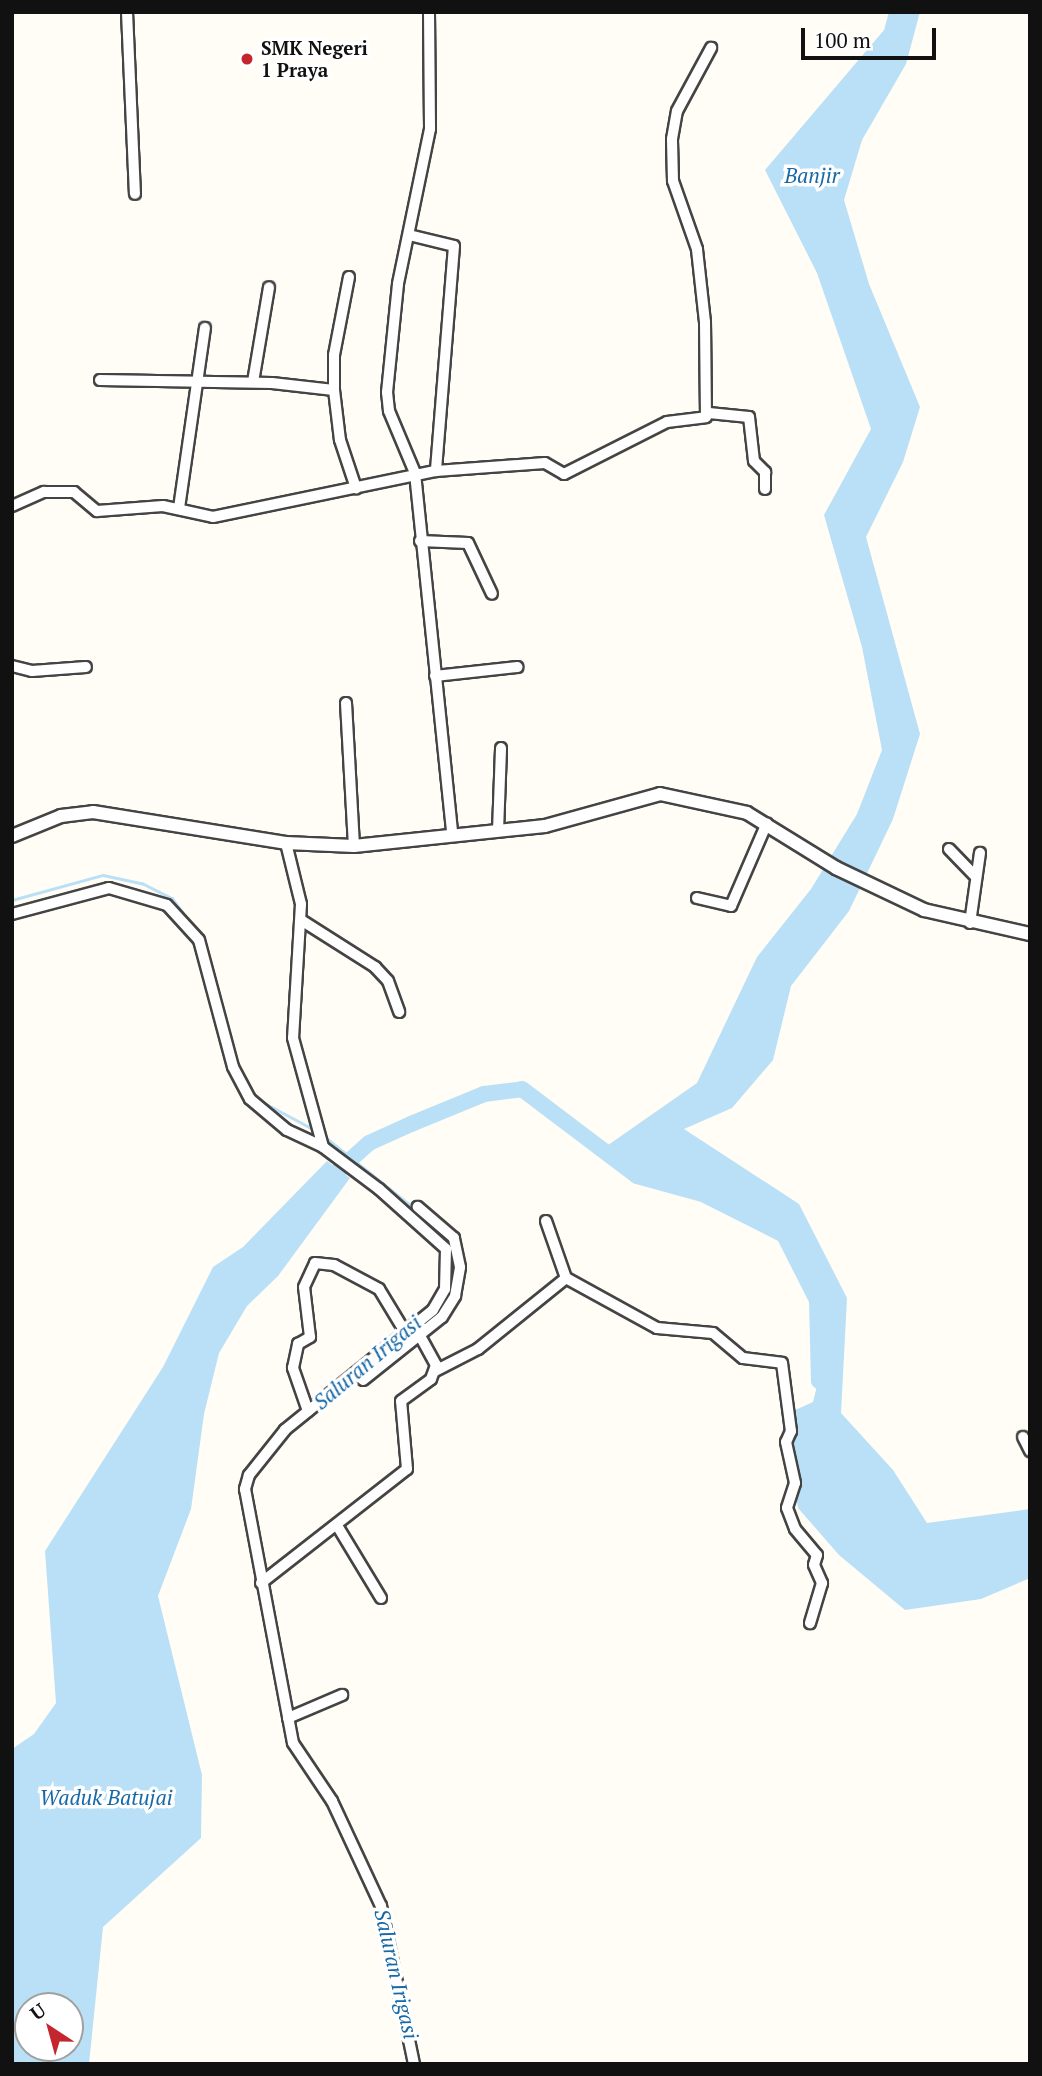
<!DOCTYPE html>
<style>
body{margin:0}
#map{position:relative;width:1042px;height:2076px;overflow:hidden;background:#fffdf5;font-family:"PT Serif",serif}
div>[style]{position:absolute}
.water>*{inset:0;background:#b9e0f7}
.stream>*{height:2.5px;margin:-1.25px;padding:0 1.25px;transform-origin:1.25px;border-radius:1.25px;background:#b9e0f7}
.river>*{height:16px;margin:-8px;padding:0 8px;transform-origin:8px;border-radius:8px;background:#b9e0f7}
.roads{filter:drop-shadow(2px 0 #444) drop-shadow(-2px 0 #444) drop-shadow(0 2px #444) drop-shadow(0 -2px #444)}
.minor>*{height:10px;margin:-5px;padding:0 5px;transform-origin:5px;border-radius:5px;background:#fff}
.tertiary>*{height:12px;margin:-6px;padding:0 6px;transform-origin:6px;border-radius:6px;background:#fff}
.dots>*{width:19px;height:19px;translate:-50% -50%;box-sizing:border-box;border:4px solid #fff;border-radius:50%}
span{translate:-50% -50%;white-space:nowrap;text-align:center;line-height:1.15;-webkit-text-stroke:7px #fff;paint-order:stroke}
.poi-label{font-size:19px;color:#111;font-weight:700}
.left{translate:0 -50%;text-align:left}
.water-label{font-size:21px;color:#1768a6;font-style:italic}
.frame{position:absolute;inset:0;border:14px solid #111;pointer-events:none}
.north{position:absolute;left:14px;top:1992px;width:70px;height:70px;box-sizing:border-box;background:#fff;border:2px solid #a0a0a0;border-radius:50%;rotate:324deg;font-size:19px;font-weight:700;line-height:28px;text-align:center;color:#111}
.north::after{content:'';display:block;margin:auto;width:24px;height:32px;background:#c4262e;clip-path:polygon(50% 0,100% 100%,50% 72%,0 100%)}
.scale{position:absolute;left:801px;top:28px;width:135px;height:32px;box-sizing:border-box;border:4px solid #111;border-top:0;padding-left:9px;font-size:21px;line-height:24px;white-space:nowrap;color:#111;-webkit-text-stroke:5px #fff;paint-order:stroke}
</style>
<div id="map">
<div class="water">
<i style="clip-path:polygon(889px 12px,920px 12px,906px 64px,862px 140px,844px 200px,869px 284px,920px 407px,903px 462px,866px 537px,920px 734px,893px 819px,849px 911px,791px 986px,773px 1060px,732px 1108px,684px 1129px,799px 1204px,847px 1298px,841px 1413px,893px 1470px,927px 1523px,1030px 1509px,1030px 1578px,981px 1599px,905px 1610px,839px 1555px,798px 1508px,782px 1416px,813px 1402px,822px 1366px,817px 1300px,784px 1235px,703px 1194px,637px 1176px,601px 1150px,697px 1083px,757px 957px,811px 889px,857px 814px,882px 750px,862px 647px,824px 515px,871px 429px,817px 273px,765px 170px,884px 30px)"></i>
<i style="clip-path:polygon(evenodd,327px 1161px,350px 1178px,278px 1276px,247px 1306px,219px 1353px,204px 1414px,191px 1509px,158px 1596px,202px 1775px,201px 1838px,103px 1927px,89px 2064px,12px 2064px,12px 1749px,34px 1734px,56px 1703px,45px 1551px,163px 1367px,213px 1267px,243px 1247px,327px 1161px,28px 2006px,70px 2006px,70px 2048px,28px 2048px,28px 2006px)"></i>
</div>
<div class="stream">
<i style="left:12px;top:900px;width:94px;rotate:-15.4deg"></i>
<i style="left:103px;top:875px;width:40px;rotate:12deg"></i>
<i style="left:142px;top:883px;width:34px;rotate:27deg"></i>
<i style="left:172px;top:898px;width:46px;rotate:52.9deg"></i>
<i style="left:259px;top:1100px;width:64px;rotate:28.2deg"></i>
<i style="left:324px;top:1136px;width:115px;rotate:38.7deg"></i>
<i style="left:442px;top:1234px;width:13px;rotate:63deg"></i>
<i style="left:276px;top:1626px;width:85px;rotate:79.1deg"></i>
<i style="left:318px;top:1771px;width:22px;rotate:56deg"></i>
</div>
<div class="river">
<i style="left:339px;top:1170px;width:40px;rotate:-42deg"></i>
<i style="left:369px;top:1143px;width:46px;rotate:-24.3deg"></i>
<i style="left:411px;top:1124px;width:79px;rotate:-22.3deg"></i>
<i style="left:484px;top:1094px;width:38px;rotate:-7deg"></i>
<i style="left:522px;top:1089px;width:144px;rotate:37.1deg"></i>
<i style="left:637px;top:1176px;width:68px;rotate:15.3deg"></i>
<i style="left:703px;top:1194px;width:91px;rotate:26.8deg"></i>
<i style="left:784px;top:1235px;width:73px;rotate:63.1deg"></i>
<i style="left:817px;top:1300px;width:81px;rotate:88.6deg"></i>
</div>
<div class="roads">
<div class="minor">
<i style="left:127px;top:12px;width:182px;rotate:87.5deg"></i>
<i style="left:429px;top:12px;width:117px;rotate:89.5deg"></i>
<i style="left:430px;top:129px;width:158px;rotate:101.7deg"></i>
<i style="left:398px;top:284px;width:109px;rotate:95.8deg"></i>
<i style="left:387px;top:392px;width:19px;rotate:84deg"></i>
<i style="left:389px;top:411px;width:67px;rotate:67.2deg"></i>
<i style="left:415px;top:473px;width:363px;rotate:84.1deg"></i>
<i style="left:409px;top:235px;width:46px;rotate:13.7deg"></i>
<i style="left:454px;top:246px;width:226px;rotate:94.6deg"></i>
<i style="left:349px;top:277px;width:79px;rotate:100.9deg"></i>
<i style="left:334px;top:355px;width:35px;rotate:90deg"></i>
<i style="left:334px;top:390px;width:50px;rotate:83.2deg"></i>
<i style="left:340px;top:440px;width:51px;rotate:71.6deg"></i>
<i style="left:100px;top:380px;width:172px;rotate:1deg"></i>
<i style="left:272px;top:383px;width:62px;rotate:6.4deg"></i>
<i style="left:253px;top:382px;width:96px;rotate:-80.4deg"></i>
<i style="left:709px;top:413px;width:40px;rotate:5.7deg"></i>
<i style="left:749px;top:417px;width:44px;rotate:83.5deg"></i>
<i style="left:754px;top:461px;width:16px;rotate:45deg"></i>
<i style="left:765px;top:472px;width:17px;rotate:90deg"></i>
<i style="left:12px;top:506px;width:35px;rotate:-24deg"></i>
<i style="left:44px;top:492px;width:30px"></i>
<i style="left:74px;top:492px;width:30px;rotate:40deg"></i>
<i style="left:97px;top:511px;width:66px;rotate:-4.3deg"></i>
<i style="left:163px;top:506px;width:51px;rotate:12.4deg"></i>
<i style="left:213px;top:517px;width:228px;rotate:-11.7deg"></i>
<i style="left:436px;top:471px;width:109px;rotate:-4.2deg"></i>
<i style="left:545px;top:463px;width:22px;rotate:30deg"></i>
<i style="left:564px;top:474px;width:115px;rotate:-26.8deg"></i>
<i style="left:667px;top:422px;width:39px;rotate:-7deg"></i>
<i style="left:706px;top:417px;width:95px;rotate:-90.6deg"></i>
<i style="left:705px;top:322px;width:73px;rotate:-96.3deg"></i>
<i style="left:697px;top:249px;width:72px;rotate:-109.4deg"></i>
<i style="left:673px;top:181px;width:42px;rotate:-91.4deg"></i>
<i style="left:672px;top:139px;width:28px;rotate:-80deg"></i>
<i style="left:677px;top:111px;width:72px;rotate:-61.6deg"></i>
<i style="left:179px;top:508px;width:182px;rotate:-81.8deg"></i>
<i style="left:420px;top:541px;width:48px;rotate:2.4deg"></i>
<i style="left:468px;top:543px;width:56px;rotate:64.8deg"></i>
<i style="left:12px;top:666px;width:21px;rotate:14deg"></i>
<i style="left:32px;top:671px;width:54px;rotate:-4.2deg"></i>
<i style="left:435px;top:676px;width:83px;rotate:-6.2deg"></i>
<i style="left:346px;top:703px;width:143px;rotate:86.8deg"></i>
<i style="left:498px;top:831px;width:83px;rotate:-87.9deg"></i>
<i style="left:286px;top:843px;width:63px;rotate:76.2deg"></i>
<i style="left:301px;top:904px;width:134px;rotate:93.4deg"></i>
<i style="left:293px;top:1038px;width:113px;rotate:74.6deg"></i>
<i style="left:949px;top:849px;width:39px;rotate:46deg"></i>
<i style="left:697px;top:898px;width:35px;rotate:13deg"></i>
<i style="left:731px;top:906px;width:90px;rotate:-66.6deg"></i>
<i style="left:12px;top:914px;width:100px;rotate:-15deg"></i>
<i style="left:109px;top:888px;width:60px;rotate:16.3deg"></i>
<i style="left:167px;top:905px;width:47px;rotate:47.6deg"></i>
<i style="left:199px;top:940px;width:131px;rotate:75deg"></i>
<i style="left:233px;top:1067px;width:36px;rotate:62deg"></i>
<i style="left:250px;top:1099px;width:48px;rotate:40deg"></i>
<i style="left:287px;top:1130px;width:40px;rotate:25deg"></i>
<i style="left:323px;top:1147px;width:70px;rotate:36.9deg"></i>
<i style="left:379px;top:1189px;width:90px;rotate:41.8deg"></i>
<i style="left:446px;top:1249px;width:40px;rotate:91.4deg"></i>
<i style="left:445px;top:1289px;width:24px;rotate:120deg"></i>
<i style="left:433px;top:1310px;width:191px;rotate:141deg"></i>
<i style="left:285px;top:1430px;width:58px;rotate:128.7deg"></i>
<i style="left:249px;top:1475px;width:15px;rotate:106deg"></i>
<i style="left:245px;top:1489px;width:258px;rotate:79.3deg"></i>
<i style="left:293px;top:1743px;width:70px;rotate:56.1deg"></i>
<i style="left:332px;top:1801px;width:116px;rotate:65deg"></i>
<i style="left:381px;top:1906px;width:161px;rotate:78.2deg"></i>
<i style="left:301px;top:920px;width:88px;rotate:32.4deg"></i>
<i style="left:375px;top:967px;width:19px;rotate:47deg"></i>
<i style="left:388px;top:981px;width:33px;rotate:70deg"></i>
<i style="left:970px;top:923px;width:71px;rotate:-81.9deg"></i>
<i style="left:546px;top:1221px;width:60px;rotate:70.7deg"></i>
<i style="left:435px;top:1371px;width:48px;rotate:-27.1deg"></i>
<i style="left:478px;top:1349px;width:113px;rotate:-38.9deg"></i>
<i style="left:566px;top:1278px;width:104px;rotate:28.8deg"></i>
<i style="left:657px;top:1328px;width:56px;rotate:5.1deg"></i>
<i style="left:713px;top:1333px;width:39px;rotate:40deg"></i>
<i style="left:743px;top:1358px;width:39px;rotate:7deg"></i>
<i style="left:782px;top:1363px;width:69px;rotate:82.5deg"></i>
<i style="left:791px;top:1431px;width:12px;rotate:114deg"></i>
<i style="left:786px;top:1442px;width:42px;rotate:77.6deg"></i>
<i style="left:795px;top:1483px;width:26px;rotate:108deg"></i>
<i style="left:787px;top:1508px;width:22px;rotate:69deg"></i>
<i style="left:795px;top:1529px;width:34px;rotate:50deg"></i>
<i style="left:817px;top:1555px;width:10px;rotate:107deg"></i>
<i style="left:814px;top:1565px;width:20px;rotate:66deg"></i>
<i style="left:822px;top:1583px;width:42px;rotate:106.7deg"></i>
<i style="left:363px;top:1380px;width:101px;rotate:-38.6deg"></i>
<i style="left:442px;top:1317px;width:25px;rotate:-58deg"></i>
<i style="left:455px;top:1296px;width:29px;rotate:-80deg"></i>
<i style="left:460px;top:1267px;width:30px;rotate:-102deg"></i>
<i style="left:454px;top:1238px;width:48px;rotate:-139.3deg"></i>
<i style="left:308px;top:1411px;width:46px;rotate:-109.2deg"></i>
<i style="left:293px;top:1368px;width:25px;rotate:-78deg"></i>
<i style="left:298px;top:1344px;width:14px;rotate:-30deg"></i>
<i style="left:310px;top:1337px;width:50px;rotate:-96.8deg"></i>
<i style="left:304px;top:1287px;width:26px;rotate:-65deg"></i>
<i style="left:315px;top:1263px;width:19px;rotate:6deg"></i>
<i style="left:334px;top:1265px;width:51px;rotate:28.1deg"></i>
<i style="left:379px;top:1289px;width:50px;rotate:58.8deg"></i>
<i style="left:1023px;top:1437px;width:16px;rotate:63deg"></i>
<i style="left:338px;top:1527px;width:83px;rotate:58.8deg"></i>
<i style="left:261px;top:1583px;width:185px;rotate:-38deg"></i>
<i style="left:407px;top:1469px;width:68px;rotate:-95deg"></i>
<i style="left:401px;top:1401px;width:37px;rotate:-36deg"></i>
<i style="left:431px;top:1379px;width:15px;rotate:-70deg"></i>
<i style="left:436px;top:1365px;width:46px;rotate:-118.8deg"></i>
<i style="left:288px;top:1718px;width:59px;rotate:-23.1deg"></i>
</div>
<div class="tertiary">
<i style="left:12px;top:836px;width:53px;rotate:-22.2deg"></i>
<i style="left:61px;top:816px;width:32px;rotate:-7deg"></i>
<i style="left:93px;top:812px;width:195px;rotate:9.1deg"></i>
<i style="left:286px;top:843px;width:68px;rotate:2.5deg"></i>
<i style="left:354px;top:846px;width:192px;rotate:-6deg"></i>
<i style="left:545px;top:826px;width:119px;rotate:-15.5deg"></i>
<i style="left:660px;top:794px;width:89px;rotate:12.3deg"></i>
<i style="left:747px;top:813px;width:105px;rotate:31.7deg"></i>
<i style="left:836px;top:868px;width:98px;rotate:25.5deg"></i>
<i style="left:924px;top:910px;width:109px;rotate:12.8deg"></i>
</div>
</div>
<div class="dots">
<i style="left:247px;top:59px;background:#c4262e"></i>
</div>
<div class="poi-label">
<span class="left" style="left:261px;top:59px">SMK Negeri<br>1 Praya</span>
</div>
<div class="water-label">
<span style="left:812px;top:175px">Banjir</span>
<span style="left:367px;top:1362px;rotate:-40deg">Saluran Irigasi</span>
<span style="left:106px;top:1797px">Waduk Batujai</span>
<span style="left:397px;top:1974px;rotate:77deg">Saluran Irigasi</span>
</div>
<div class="frame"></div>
<div class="north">U</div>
<div class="scale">100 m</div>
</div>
